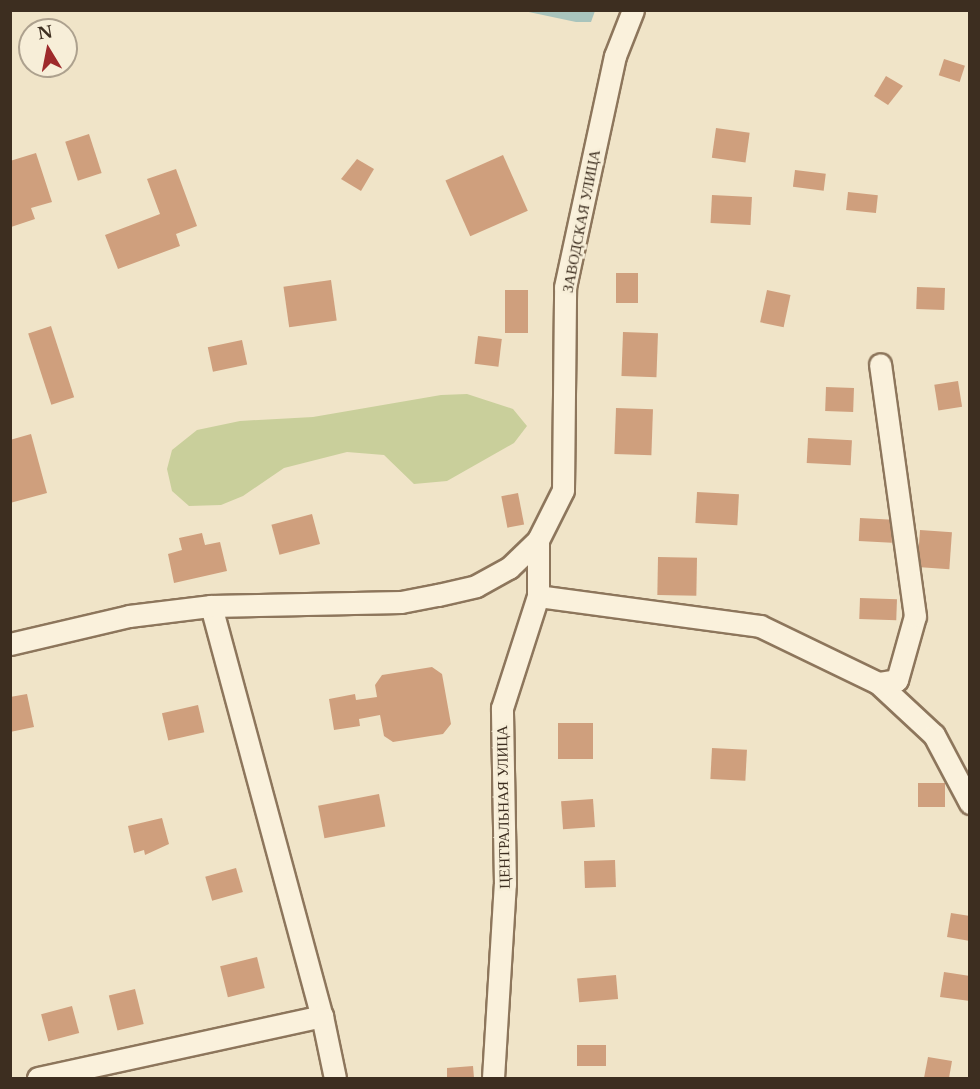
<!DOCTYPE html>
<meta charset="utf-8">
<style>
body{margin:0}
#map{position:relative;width:980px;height:1089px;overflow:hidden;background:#f0e4c8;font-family:"Libre Baskerville",serif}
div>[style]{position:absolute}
.green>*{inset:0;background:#c9cf9b}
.water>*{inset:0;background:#a9c4bc}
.building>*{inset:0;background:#cf9f7d;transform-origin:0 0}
.roads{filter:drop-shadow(2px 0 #8d765c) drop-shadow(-2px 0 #8d765c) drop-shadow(0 2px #8d765c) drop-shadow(0 -2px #8d765c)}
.minor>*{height:21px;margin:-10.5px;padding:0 10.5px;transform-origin:10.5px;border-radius:10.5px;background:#faf1dc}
span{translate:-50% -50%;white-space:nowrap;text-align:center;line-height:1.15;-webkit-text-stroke:5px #f7eed8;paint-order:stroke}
.street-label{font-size:15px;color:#3d2e20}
.frame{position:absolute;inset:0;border:12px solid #3d2e20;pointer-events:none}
.north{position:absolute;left:18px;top:18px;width:60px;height:60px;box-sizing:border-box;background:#f7eed8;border:2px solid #ada18e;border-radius:50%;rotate:350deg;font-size:16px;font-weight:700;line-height:24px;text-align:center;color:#3d2e20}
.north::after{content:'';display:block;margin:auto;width:21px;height:27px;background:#9e2a2b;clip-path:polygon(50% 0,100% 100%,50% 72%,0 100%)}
</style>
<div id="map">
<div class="green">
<i style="clip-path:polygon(467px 394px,513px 409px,527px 426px,514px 443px,447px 481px,414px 484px,384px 455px,347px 452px,284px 468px,243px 496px,221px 505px,189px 506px,172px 491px,167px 469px,172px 450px,197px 430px,240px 421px,313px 417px,441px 395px)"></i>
</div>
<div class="water">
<i style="clip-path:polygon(524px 11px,595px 11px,591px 22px,576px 22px)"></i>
</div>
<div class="building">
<i style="left:944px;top:59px;width:22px;height:17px;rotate:18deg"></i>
<i style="clip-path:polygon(886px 76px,903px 86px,888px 105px,874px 96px)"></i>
<i style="left:716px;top:128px;width:34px;height:30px;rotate:8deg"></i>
<i style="left:89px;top:134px;width:41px;height:25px;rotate:72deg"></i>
<i style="clip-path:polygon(36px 153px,52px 202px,31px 208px,35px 219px,11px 227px,10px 161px)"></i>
<i style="left:503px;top:155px;width:61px;height:63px;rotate:66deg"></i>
<i style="clip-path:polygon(357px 159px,374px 169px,361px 191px,341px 179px)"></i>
<i style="clip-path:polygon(176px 169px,197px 226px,176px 234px,180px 246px,118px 269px,105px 235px,160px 214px,147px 179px)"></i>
<i style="left:795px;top:170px;width:31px;height:17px;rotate:7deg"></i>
<i style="left:848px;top:192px;width:30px;height:18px;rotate:6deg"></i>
<i style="left:712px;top:195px;width:40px;height:28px;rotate:3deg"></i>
<i style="left:616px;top:273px;width:22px;height:30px"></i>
<i style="left:331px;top:280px;width:41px;height:48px;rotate:82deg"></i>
<i style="left:917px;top:287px;width:28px;height:22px;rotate:2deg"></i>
<i style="left:505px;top:290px;width:23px;height:43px"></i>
<i style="left:767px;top:290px;width:24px;height:33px;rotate:12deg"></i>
<i style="left:51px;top:326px;width:75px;height:24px;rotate:72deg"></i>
<i style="left:623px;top:332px;width:35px;height:44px;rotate:2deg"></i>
<i style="left:478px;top:336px;width:24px;height:28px;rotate:7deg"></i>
<i style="left:242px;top:340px;width:25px;height:35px;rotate:78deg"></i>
<i style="left:958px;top:381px;width:26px;height:24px;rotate:81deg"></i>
<i style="left:826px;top:387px;width:28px;height:24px;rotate:2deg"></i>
<i style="left:616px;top:408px;width:37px;height:46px;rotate:2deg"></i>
<i style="clip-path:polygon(31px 434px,47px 493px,10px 503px,10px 440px)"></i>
<i style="left:808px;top:438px;width:44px;height:25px;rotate:3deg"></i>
<i style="left:697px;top:492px;width:42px;height:31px;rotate:3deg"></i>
<i style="left:518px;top:493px;width:32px;height:17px;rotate:79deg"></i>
<i style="left:312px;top:514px;width:31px;height:42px;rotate:75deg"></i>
<i style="left:860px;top:518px;width:33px;height:23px;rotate:3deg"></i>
<i style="left:920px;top:530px;width:32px;height:37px;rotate:4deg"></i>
<i style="clip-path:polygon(202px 533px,205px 545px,220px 542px,227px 571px,174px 583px,168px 554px,182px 550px,179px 538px)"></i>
<i style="left:658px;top:557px;width:39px;height:38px;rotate:1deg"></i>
<i style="left:860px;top:598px;width:37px;height:21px;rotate:2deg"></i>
<i style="clip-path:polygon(432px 667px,442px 674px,451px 724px,443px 734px,393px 742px,384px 736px,380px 715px,359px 719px,360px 726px,334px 730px,329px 699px,355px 694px,356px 700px,377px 697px,375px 685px,382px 675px)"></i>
<i style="clip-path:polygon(27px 694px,34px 727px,10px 732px,10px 697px)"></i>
<i style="left:198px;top:705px;width:28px;height:37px;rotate:77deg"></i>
<i style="left:558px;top:723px;width:35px;height:36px"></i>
<i style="left:712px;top:748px;width:35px;height:31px;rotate:3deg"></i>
<i style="left:918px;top:783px;width:27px;height:24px"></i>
<i style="left:379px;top:794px;width:33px;height:62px;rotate:79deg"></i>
<i style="left:593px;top:799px;width:28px;height:32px;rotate:86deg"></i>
<i style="clip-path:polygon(162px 818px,169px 844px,145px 855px,144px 850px,134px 853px,128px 826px)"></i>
<i style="left:615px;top:860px;width:27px;height:31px;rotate:88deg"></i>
<i style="left:236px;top:868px;width:25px;height:32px;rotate:74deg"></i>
<i style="clip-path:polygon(951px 913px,970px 916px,970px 941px,947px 937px)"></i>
<i style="left:257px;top:957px;width:32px;height:38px;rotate:76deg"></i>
<i style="clip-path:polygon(944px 972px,970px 976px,970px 1001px,940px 997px)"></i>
<i style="left:616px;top:975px;width:24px;height:39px;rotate:85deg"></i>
<i style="left:135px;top:989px;width:36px;height:27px;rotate:76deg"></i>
<i style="left:72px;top:1006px;width:28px;height:32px;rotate:75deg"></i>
<i style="left:606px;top:1045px;width:21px;height:29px;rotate:90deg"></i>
<i style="clip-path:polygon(928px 1057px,952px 1061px,949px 1078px,924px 1078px)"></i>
<i style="clip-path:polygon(473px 1066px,474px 1078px,447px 1078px,447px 1068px)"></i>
</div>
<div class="roads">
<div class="minor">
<i style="left:538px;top:596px;width:224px;rotate:7.7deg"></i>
<i style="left:760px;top:626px;width:131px;rotate:25.8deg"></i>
<i style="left:878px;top:683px;width:76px;rotate:42.9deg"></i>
<i style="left:934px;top:735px;width:77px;rotate:62.1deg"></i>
<i style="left:211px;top:606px;width:425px;rotate:74.9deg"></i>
<i style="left:322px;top:1016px;width:63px;rotate:78.2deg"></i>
<i style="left:10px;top:644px;width:122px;rotate:-13.2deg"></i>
<i style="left:129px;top:616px;width:83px;rotate:-7deg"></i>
<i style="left:211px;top:606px;width:190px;rotate:-1.2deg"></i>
<i style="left:401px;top:602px;width:38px;rotate:-11deg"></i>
<i style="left:438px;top:595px;width:39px;rotate:-13deg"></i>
<i style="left:476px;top:586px;width:38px;rotate:-29deg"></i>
<i style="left:509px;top:568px;width:40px;rotate:-44deg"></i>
<i style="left:538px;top:540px;width:56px;rotate:-63.4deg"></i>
<i style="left:563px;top:490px;width:203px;rotate:-89.4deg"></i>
<i style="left:565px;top:287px;width:236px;rotate:-77.8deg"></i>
<i style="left:615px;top:56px;width:49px;rotate:-68.6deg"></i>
<i style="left:878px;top:683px;width:19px;rotate:-9deg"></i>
<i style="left:897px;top:680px;width:66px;rotate:-74.3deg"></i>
<i style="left:915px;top:616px;width:254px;rotate:-97.9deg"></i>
<i style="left:38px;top:1078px;width:291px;rotate:-12.3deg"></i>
<i style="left:493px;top:1078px;width:194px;rotate:-86.5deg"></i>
<i style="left:505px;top:884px;width:176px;rotate:-91deg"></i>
<i style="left:502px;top:708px;width:118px;rotate:-72.2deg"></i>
<i style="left:538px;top:596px;width:56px;rotate:-90deg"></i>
</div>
</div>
<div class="street-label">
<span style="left:581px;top:221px;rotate:-79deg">ЗАВОДСКАЯ УЛИЦА</span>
<span style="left:503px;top:807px;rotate:-91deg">ЦЕНТРАЛЬНАЯ УЛИЦА</span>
</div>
<div class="frame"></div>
<div class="north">N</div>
</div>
